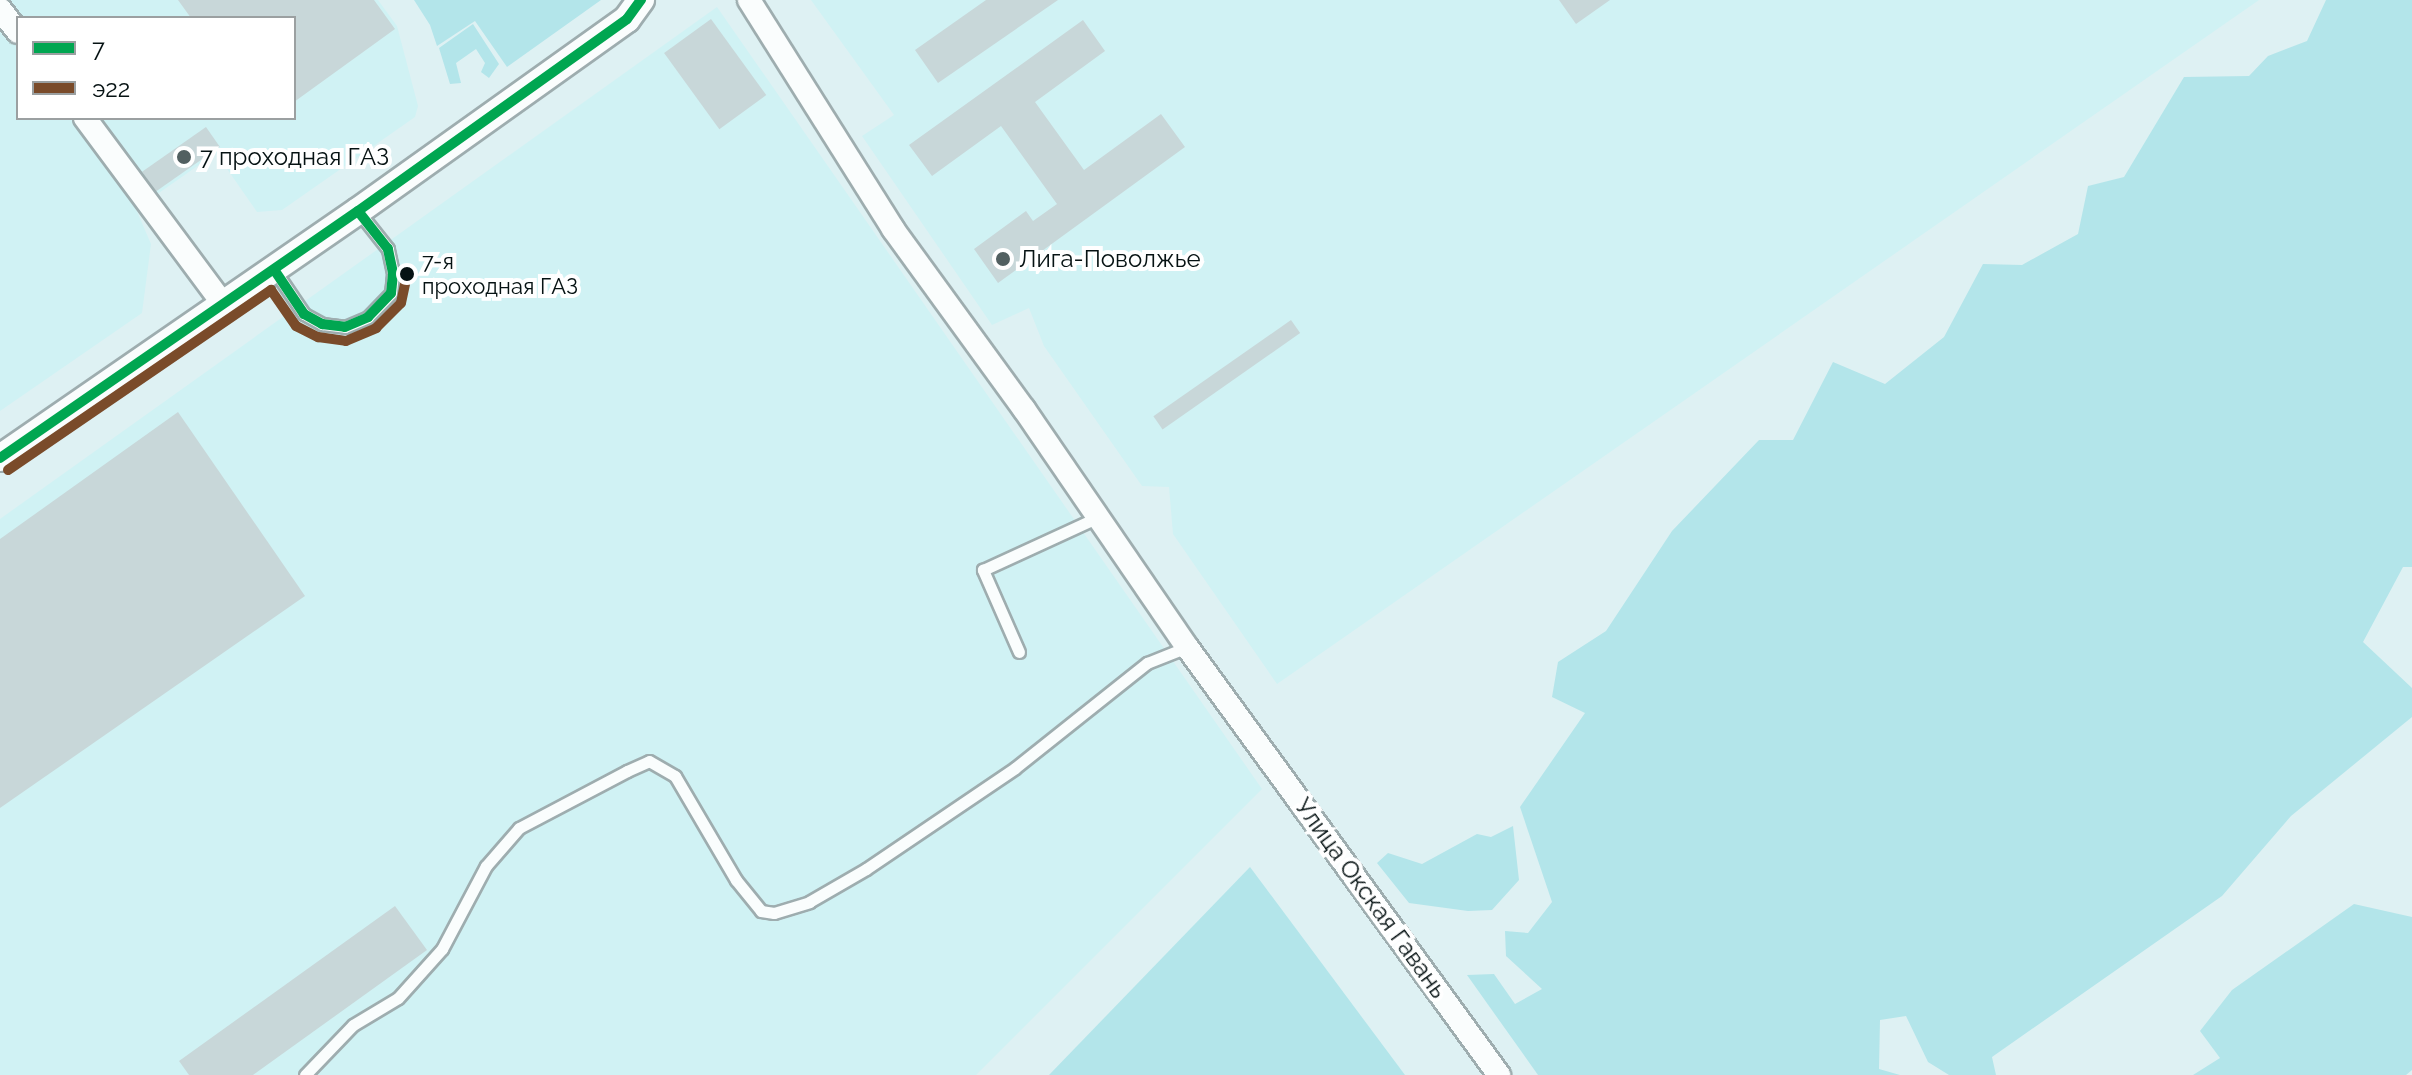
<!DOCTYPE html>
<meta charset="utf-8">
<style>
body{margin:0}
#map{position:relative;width:2412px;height:1075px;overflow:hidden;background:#def1f3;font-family:Raleway,sans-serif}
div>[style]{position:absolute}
.built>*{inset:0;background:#d0f2f4}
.green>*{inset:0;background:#b3e5ea}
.building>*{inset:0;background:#c8d7d9;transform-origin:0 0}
.roads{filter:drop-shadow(2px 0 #9eadaf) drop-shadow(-2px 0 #9eadaf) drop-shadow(0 2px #9eadaf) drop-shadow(0 -2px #9eadaf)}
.service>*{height:11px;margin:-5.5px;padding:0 5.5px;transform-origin:5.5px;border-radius:5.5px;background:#fafdfd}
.minor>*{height:22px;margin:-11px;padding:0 11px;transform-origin:11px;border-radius:11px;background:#fafdfd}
.tertiary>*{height:26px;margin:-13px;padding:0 13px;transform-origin:13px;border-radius:13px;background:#fafdfd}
.bus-1>*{height:10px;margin:-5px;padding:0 5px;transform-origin:5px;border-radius:5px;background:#00a651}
.bus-2>*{height:10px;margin:-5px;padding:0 5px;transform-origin:5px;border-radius:5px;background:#7a4b2a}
.dots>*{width:22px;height:22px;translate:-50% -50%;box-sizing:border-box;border:4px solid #fff;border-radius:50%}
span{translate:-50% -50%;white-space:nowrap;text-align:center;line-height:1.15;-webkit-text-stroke:8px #fff;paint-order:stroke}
.bus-label{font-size:22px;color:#061213}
.left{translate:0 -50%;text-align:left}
.poi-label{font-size:24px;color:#061213}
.street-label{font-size:24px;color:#061213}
.legend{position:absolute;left:16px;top:16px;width:280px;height:104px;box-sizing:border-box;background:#fff;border:2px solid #9ba0a1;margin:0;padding:10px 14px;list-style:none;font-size:24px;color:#061213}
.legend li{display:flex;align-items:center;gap:16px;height:40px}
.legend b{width:40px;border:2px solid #9ba0a1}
</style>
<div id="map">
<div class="built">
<i style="clip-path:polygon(evenodd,0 0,378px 0,397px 26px,418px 106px,415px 117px,282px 210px,257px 212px,216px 153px,136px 209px,151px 244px,142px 313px,0 411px,0 0,18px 18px,294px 18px,294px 118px,18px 118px,18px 18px)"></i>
<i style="clip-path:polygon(811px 0,2259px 0,1277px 684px,1173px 534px,1169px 487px,1142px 486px,1044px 346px,1029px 308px,992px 325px,862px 136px,894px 115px)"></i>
<i style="clip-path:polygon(717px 7px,1262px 789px,976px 1075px,0 1075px,0 519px)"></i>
</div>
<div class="green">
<i style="clip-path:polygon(414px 0,601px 0,507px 67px,475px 21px,437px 46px,430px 25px)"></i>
<i style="clip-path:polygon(2326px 0,2412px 0,2412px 567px,2403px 567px,2363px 642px,2412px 688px,2412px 717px,2291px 816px,2222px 896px,1992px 1057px,1996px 1075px,1949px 1075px,1928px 1062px,1906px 1016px,1880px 1020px,1879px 1069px,1900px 1075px,1538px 1075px,1467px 975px,1494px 974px,1515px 1004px,1542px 989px,1506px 956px,1505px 931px,1528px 933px,1552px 902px,1520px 807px,1585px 713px,1552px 697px,1558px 662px,1606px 631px,1672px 531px,1759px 440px,1793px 440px,1833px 362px,1885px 384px,1944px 337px,1983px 264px,2022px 265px,2078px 234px,2088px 186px,2124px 177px,2184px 77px,2249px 76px,2268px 56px,2307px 41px)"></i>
<i style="clip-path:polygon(473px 24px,499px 64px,489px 78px,481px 72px,485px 63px,476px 49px,456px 63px,461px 83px,450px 84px,439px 48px)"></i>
<i style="clip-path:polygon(1513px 826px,1519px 880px,1492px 910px,1468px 911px,1409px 903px,1377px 863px,1388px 853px,1422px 864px,1477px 834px,1491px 837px)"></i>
<i style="clip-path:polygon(1250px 867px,1405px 1075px,1049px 1075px)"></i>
<i style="clip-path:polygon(2354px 904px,2412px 917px,2412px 1070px,2406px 1075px,2193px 1075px,2220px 1058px,2200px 1031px,2232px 990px)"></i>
</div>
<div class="building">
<i style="clip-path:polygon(178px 0,374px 0,395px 29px,294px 102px,294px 18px,191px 18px)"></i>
<i style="clip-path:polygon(986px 0,1058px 0,938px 83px,915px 50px)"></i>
<i style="clip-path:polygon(1559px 0,1610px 0,1576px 24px)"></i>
<i style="left:711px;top:19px;width:94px;height:58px;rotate:54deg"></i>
<i style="clip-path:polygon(1083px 20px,1105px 51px,1035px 102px,1084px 170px,1161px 114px,1185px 147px,998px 283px,974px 249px,1026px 211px,1033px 221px,1057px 204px,1001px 126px,932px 176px,909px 145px)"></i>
<i style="left:206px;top:127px;width:24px;height:78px;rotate:55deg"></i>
<i style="left:1291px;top:320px;width:16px;height:168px;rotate:55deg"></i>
<i style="clip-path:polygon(178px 412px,305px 596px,0 808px,0 539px)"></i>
<i style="clip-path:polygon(395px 906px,427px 950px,253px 1075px,189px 1075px,179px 1061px)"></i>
</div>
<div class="roads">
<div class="service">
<i style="left:275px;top:271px;width:52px;rotate:56deg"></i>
<i style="left:304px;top:314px;width:21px;rotate:29deg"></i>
<i style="left:322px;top:324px;width:23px;rotate:7deg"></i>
<i style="left:345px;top:327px;width:25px;rotate:-23deg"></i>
<i style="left:368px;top:317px;width:33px;rotate:-46deg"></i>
<i style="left:391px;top:293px;width:20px;rotate:-84deg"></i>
<i style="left:393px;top:273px;width:25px;rotate:-102deg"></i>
<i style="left:388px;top:249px;width:48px;rotate:-128.3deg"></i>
<i style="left:1019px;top:652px;width:90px;rotate:-113.7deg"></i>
<i style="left:983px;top:570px;width:127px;rotate:-24.7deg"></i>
<i style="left:305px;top:1075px;width:69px;rotate:-46.2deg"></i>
<i style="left:353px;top:1025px;width:52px;rotate:-31deg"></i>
<i style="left:398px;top:998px;width:66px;rotate:-48.1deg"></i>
<i style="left:442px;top:949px;width:94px;rotate:-62.1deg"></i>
<i style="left:486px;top:866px;width:50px;rotate:-49deg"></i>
<i style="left:519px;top:828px;width:122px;rotate:-27.8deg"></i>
<i style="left:627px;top:771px;width:24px;rotate:-24deg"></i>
<i style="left:649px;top:761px;width:30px;rotate:30deg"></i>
<i style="left:675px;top:776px;width:121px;rotate:59.6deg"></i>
<i style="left:736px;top:880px;width:40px;rotate:51deg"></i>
<i style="left:761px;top:911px;width:13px;rotate:9deg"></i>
<i style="left:774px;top:913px;width:37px;rotate:-17deg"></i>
<i style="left:809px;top:902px;width:66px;rotate:-30.1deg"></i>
<i style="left:866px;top:869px;width:180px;rotate:-34.1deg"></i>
<i style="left:1015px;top:768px;width:169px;rotate:-38.5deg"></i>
<i style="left:1147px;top:663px;width:43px;rotate:-21.8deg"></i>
</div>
<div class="minor">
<i style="left:749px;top:0;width:271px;rotate:57.8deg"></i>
<i style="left:893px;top:229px;width:223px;rotate:54deg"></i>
<i style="left:1024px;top:409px;width:288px;rotate:55.6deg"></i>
<i style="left:1187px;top:647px;width:530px;rotate:53.91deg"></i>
<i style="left:0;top:9px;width:29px;rotate:52deg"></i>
<i style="left:85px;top:118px;width:232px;rotate:53.4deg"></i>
</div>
<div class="tertiary">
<i style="left:0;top:458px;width:435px;rotate:-34.6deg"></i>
<i style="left:358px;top:211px;width:330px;rotate:-35.5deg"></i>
<i style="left:627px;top:19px;width:24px;rotate:-54deg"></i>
</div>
</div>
<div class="bus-1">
<i style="left:275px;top:271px;width:52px;rotate:56deg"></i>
<i style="left:304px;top:314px;width:21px;rotate:29deg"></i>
<i style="left:322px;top:324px;width:23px;rotate:7deg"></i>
<i style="left:345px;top:327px;width:25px;rotate:-23deg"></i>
<i style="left:368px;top:317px;width:33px;rotate:-46deg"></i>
<i style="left:391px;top:293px;width:20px;rotate:-84deg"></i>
<i style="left:393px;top:273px;width:25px;rotate:-102deg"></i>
<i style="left:388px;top:249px;width:48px;rotate:-128.3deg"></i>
<i style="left:0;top:458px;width:435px;rotate:-34.6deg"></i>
<i style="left:358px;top:211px;width:330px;rotate:-35.5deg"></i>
<i style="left:627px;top:19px;width:24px;rotate:-54deg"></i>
</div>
<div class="bus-2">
<i style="left:8px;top:470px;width:319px;rotate:-34.4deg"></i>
<i style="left:271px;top:290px;width:44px;rotate:55.2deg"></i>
<i style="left:296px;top:326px;width:25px;rotate:27deg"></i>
<i style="left:318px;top:337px;width:28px;rotate:8deg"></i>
<i style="left:346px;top:341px;width:33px;rotate:-23deg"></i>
<i style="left:376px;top:328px;width:35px;rotate:-45deg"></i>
<i style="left:401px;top:303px;width:30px;rotate:-78deg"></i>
</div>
<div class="dots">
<i style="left:184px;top:157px;background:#526061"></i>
<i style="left:1003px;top:259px;background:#526061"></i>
<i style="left:407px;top:274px;background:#061213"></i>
</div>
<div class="bus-label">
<span class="left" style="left:422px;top:274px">7-я<br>проходная ГАЗ</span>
</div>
<div class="poi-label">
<span class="left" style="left:200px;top:157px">7 проходная ГАЗ</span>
<span class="left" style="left:1019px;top:259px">Лига-Поволжье</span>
</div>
<div class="street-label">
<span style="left:1371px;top:898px;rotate:54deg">Улица Окская Гавань</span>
</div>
<ul class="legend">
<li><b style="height:10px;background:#00a651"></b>7</li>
<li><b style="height:10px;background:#7a4b2a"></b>э22</li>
</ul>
</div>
